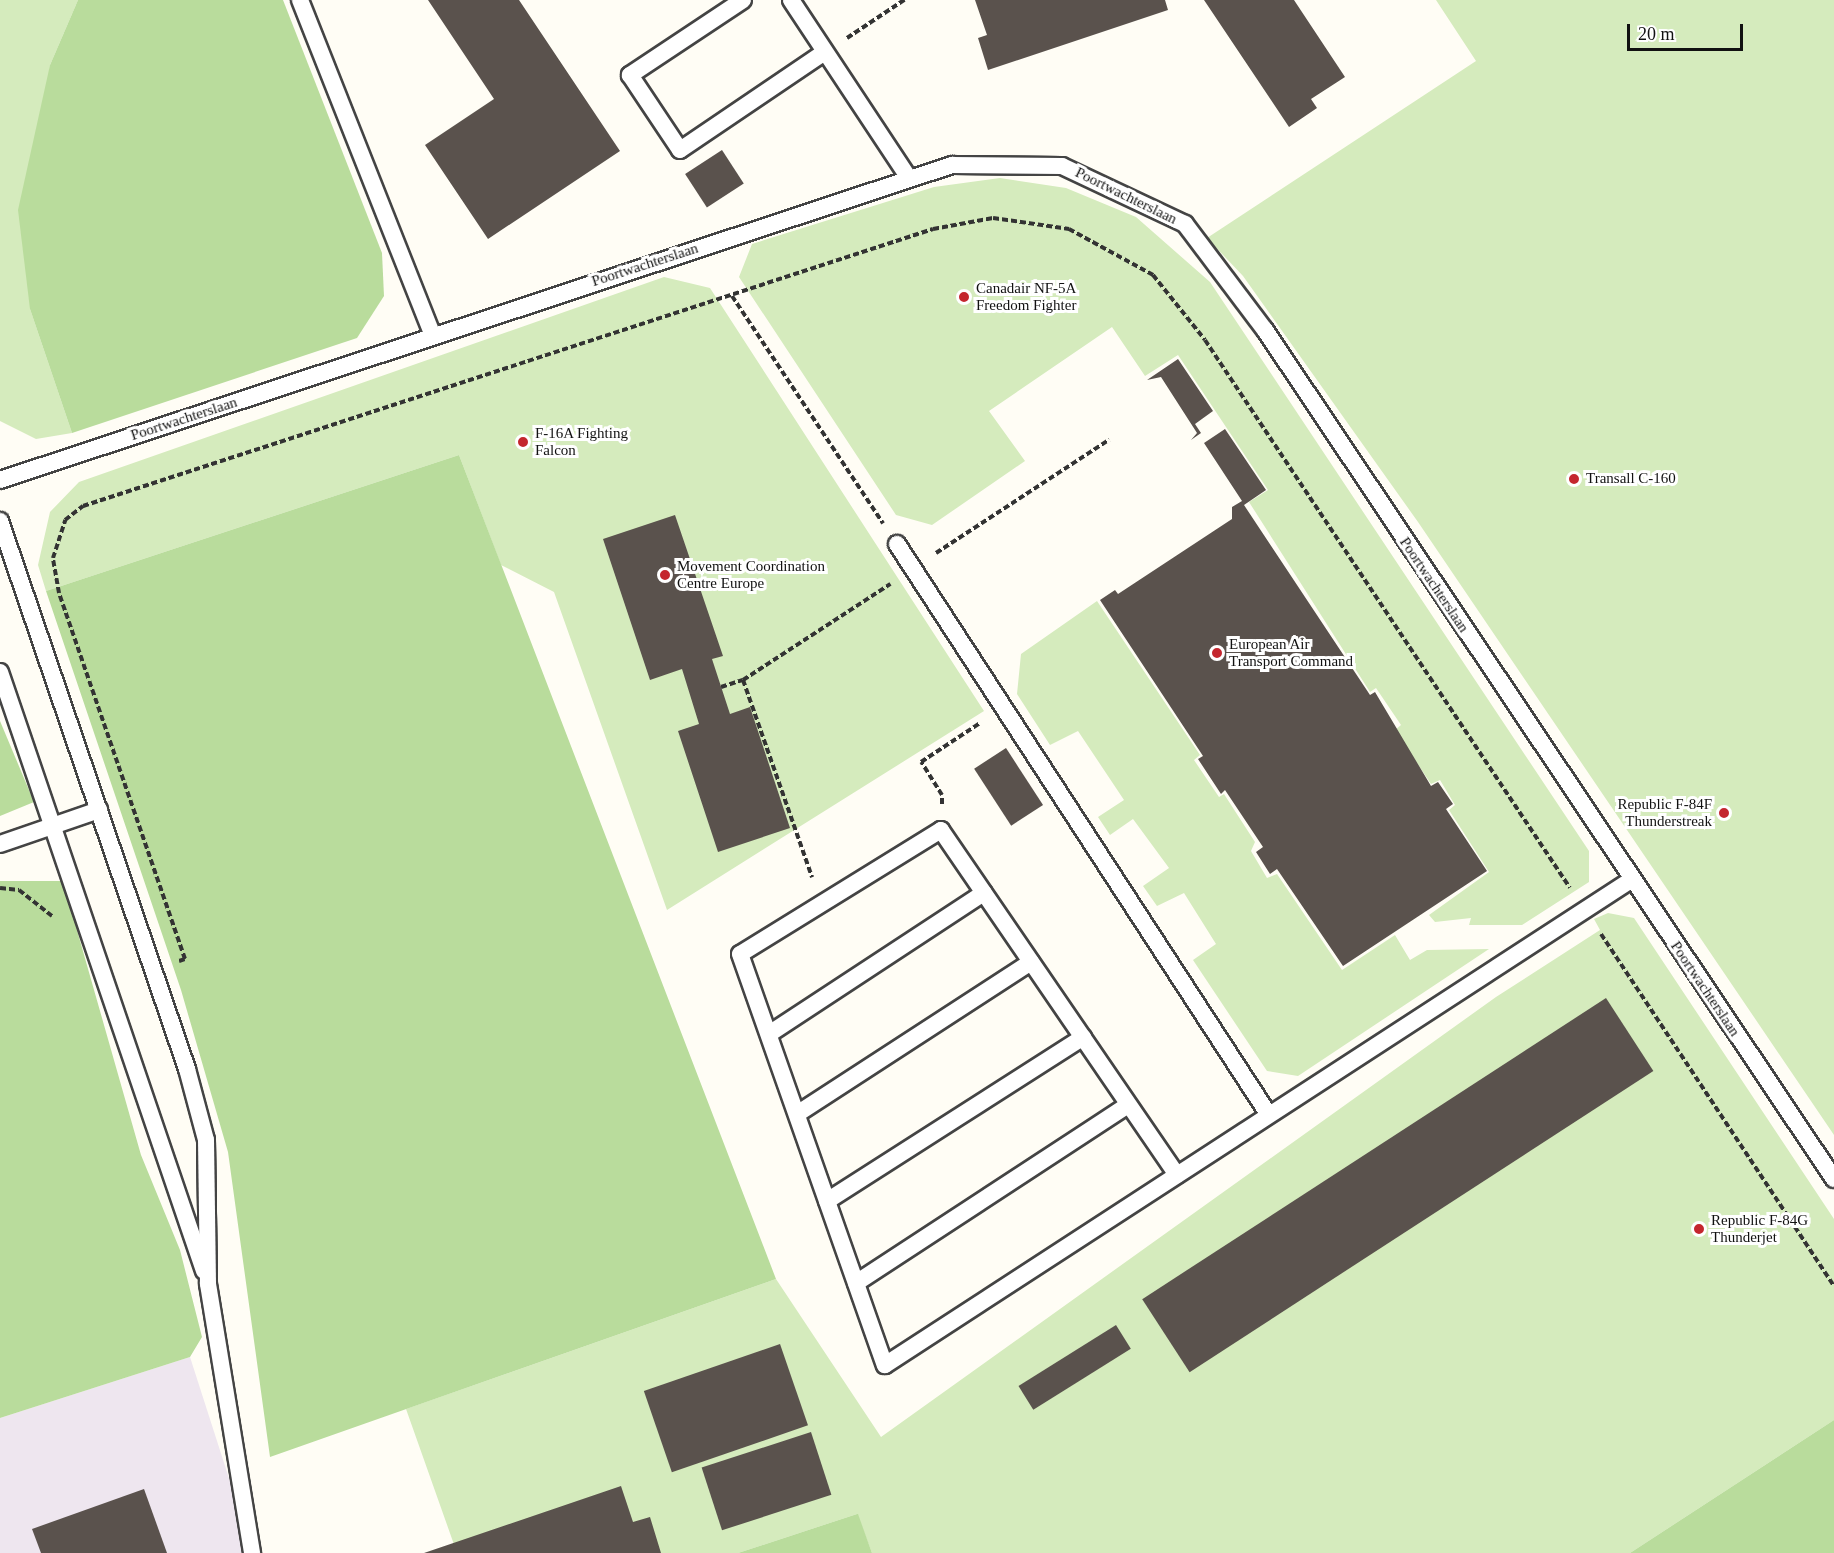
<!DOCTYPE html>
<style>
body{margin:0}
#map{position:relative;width:1834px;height:1553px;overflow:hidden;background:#fffdf5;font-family:"Times New Roman",serif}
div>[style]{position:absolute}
.industrial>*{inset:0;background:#eee6ef}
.green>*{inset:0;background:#d5ebbd}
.forest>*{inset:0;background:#b9dc9c}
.building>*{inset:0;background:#5a524d;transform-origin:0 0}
.path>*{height:4px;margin-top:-2px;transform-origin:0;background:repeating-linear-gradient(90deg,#333 0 6px,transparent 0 9px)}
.roads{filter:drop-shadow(2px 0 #444) drop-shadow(-2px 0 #444) drop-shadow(0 2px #444) drop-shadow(0 -2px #444)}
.service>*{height:16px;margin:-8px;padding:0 8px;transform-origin:8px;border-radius:8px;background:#fff}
.dots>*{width:16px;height:16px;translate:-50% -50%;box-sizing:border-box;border:3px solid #fff;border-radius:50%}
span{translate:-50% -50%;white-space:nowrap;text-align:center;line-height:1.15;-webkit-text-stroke:6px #fff;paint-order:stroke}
.street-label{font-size:15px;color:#111}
.poi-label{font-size:15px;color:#111}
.left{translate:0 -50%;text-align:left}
.right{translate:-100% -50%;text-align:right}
.scale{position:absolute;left:1627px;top:24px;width:116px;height:27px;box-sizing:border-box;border:3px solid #111;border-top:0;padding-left:8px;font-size:18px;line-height:21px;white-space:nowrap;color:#111;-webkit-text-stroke:4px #fff;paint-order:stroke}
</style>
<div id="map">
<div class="industrial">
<i style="clip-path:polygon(190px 1357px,253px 1553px,0 1553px,0 1418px)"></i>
</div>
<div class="green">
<i style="clip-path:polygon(0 0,78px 0,50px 65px,30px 309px,72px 433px,36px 439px,0 421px)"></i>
<i style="clip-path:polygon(1436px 0,1834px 0,1834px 1135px,1418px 522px,1243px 276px,1207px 238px,1476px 61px)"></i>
<i style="clip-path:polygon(1000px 178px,1066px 188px,1136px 217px,1210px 282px,1589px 851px,1589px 882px,1522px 925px,1469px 925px,1471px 918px,1435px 922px,1429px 915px,1489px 872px,1449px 810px,1455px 805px,1440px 780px,1431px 784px,1395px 730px,1401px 725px,1376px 688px,1370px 692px,1249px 502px,1268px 490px,1178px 355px,1145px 376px,1112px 327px,989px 411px,1025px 461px,932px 525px,896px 515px,739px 277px,752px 244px,934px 187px)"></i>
<i style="clip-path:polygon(664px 277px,710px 288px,984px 711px,667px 910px,554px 592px,501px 565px,459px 455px,46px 591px,38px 565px,50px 512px,79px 482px)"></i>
<i style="clip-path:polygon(1097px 601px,1200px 755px,1194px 760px,1219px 797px,1224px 794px,1255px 842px,1251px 851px,1267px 878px,1277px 874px,1342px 970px,1395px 935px,1410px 960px,1427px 950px,1489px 949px,1298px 1076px,1267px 1071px,1193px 960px,1216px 944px,1184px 893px,1157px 906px,1143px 886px,1169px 868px,1133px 819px,1110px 835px,1098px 817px,1124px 800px,1078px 731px,1050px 745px,1017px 694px,1021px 654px)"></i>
<i style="clip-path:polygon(1608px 913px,1634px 918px,1834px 1219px,1834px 1420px,1630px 1553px,872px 1553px,857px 1514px,738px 1553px,457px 1553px,406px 1409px,776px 1279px,881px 1437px,1496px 997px,1600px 930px,1594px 919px)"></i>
</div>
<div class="forest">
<i style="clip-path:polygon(78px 0,283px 0,382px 253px,384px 296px,357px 338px,72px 433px,30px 309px,18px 210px,50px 65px)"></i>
<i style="clip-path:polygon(459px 455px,776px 1279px,270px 1457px,228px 1152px,181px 990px,46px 591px)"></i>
<i style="clip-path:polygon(0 721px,34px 802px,0 816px)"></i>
<i style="clip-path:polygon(0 881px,63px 881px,141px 1155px,180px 1250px,202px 1337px,190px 1357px,0 1418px)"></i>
<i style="clip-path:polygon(1834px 1420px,1834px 1553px,1630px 1553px)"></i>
<i style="clip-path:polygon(858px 1514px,872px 1553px,738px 1553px,857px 1514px)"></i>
</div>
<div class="building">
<i style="clip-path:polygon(428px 0,519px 0,620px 151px,488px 239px,425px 145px,494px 99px)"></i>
<i style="clip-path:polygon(975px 0,1165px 0,1168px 10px,988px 70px,978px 38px,987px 35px)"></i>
<i style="clip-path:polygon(1204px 0,1294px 0,1345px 77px,1311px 99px,1317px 108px,1289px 127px)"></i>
<i style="left:722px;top:150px;width:40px;height:44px;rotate:57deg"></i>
<i style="clip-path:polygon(1178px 359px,1213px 411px,1195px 424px,1201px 433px,1191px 440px,1197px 433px,1161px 377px,1147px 380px)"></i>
<i style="clip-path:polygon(1225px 429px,1266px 490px,1244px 505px,1370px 695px,1375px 692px,1431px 786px,1438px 782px,1453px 804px,1446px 809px,1487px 871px,1343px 966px,1277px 869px,1270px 874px,1256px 852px,1263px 847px,1225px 790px,1221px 794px,1198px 759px,1203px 756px,1100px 600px,1115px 590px,1118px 594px,1232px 519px,1232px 507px,1242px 501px,1204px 443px)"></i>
<i style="clip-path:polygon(675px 515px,723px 656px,712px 659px,730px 714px,750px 707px,790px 828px,718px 852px,678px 731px,699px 724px,682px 669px,650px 680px,603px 539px)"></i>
<i style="left:1006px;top:748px;width:68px;height:38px;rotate:57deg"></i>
<i style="left:1606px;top:998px;width:87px;height:553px;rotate:57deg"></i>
<i style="left:1116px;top:1325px;width:28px;height:115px;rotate:58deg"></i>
<i style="left:780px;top:1344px;width:86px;height:144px;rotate:71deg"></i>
<i style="left:811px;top:1432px;width:66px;height:115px;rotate:72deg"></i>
<i style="clip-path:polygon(621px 1486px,633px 1522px,650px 1517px,661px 1553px,424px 1553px)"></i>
<i style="clip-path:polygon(144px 1489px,167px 1553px,41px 1553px,32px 1529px)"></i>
</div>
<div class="path">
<i style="left:847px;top:38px;width:69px;rotate:-33.7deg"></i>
<i style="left:732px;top:296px;width:273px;rotate:56.4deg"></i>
<i style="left:936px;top:553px;width:207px;rotate:-33.2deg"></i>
<i style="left:743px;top:680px;width:209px;rotate:70.7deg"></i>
<i style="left:721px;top:687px;width:23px;rotate:-18deg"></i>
<i style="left:743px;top:680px;width:176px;rotate:-33.1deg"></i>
<i style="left:942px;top:804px;width:9px;rotate:-90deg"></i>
<i style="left:942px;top:795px;width:39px;rotate:-122deg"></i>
<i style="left:921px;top:762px;width:71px;rotate:-33.5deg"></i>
<i style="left:0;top:888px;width:19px;rotate:6deg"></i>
<i style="left:19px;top:890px;width:42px;rotate:38.2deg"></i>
<i style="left:1601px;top:934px;width:422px;rotate:56.5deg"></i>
<i style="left:179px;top:961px;width:6px;rotate:-18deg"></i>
<i style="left:185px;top:959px;width:387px;rotate:-109deg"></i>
<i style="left:59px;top:593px;width:36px;rotate:-100deg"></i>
<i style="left:53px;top:558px;width:40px;rotate:-72deg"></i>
<i style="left:65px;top:520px;width:23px;rotate:-38deg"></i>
<i style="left:83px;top:506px;width:894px;rotate:-18.05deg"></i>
<i style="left:933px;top:229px;width:61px;rotate:-10.4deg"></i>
<i style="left:993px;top:218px;width:77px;rotate:8.2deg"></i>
<i style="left:1069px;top:229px;width:96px;rotate:28.7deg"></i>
<i style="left:1153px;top:275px;width:83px;rotate:51.3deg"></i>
<i style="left:1205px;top:340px;width:658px;rotate:56.33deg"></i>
</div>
<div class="roads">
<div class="service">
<i style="left:300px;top:0;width:361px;rotate:68.4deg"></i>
<i style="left:743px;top:0;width:136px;rotate:146.4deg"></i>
<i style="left:630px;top:75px;width:90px;rotate:56.3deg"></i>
<i style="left:680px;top:150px;width:175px;rotate:-34.1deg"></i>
<i style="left:791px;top:0;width:214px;rotate:56.5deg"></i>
<i style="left:0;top:480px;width:1003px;rotate:-18.31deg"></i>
<i style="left:952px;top:165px;width:110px;rotate:0.5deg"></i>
<i style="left:1062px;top:166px;width:136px;rotate:25.2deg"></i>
<i style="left:1185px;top:224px;width:133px;rotate:53deg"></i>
<i style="left:1265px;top:330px;width:1022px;rotate:56.17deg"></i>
<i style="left:0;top:521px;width:579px;rotate:71.16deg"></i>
<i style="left:187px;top:1069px;width:73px;rotate:75deg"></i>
<i style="left:206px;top:1140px;width:144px;rotate:89.2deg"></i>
<i style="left:208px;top:1284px;width:273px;rotate:80.7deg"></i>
<i style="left:897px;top:544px;width:681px;rotate:56.92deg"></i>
<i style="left:0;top:672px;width:633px;rotate:71.19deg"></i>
<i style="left:0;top:844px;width:105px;rotate:-19deg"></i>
<i style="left:769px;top:1034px;width:257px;rotate:-33.3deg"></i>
<i style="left:797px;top:1114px;width:279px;rotate:-33deg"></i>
<i style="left:1177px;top:1175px;width:418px;rotate:-124.4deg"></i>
<i style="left:941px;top:830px;width:236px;rotate:148.3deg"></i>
<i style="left:740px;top:954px;width:436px;rotate:70.6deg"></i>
<i style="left:885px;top:1365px;width:890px;rotate:-33.03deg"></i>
<i style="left:827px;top:1201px;width:304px;rotate:-32.6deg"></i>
<i style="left:856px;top:1283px;width:325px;rotate:-33.2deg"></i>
</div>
</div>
<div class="dots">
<i style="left:964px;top:297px;background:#c4262e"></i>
<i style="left:523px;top:442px;background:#c4262e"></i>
<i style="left:1574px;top:479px;background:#c4262e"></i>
<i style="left:665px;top:575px;background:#c4262e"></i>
<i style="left:1217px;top:653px;background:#c4262e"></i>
<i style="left:1724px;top:813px;background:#c4262e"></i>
<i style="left:1699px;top:1229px;background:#c4262e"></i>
</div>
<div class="street-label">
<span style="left:1126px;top:196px;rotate:26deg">Poortwachterslaan</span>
<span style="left:645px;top:265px;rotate:-18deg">Poortwachterslaan</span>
<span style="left:184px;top:419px;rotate:-18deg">Poortwachterslaan</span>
<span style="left:1434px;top:585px;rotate:56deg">Poortwachterslaan</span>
<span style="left:1705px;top:989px;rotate:56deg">Poortwachterslaan</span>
</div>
<div class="poi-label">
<span class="left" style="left:976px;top:297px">Canadair NF-5A<br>Freedom Fighter</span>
<span class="left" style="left:535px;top:442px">F-16A Fighting<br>Falcon</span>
<span class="left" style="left:1586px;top:479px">Transall C-160</span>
<span class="left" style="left:677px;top:575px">Movement Coordination<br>Centre Europe</span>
<span class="left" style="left:1229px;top:653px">European Air<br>Transport Command</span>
<span class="right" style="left:1712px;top:813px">Republic F-84F<br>Thunderstreak</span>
<span class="left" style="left:1711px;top:1229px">Republic F-84G<br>Thunderjet</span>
</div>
<div class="scale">20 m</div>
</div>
